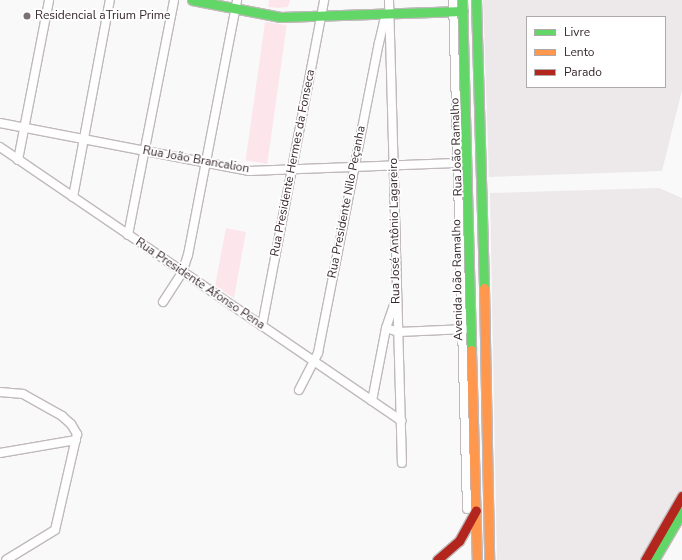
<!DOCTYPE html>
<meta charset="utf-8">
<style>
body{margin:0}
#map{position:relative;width:682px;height:560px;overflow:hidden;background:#f9f9f9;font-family:"Nunito Sans",sans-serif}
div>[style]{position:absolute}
.built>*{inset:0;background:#ede8e9}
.green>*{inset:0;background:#fce6ec;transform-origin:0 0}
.roads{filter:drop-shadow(1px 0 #c0b9bb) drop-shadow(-1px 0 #c0b9bb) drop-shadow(0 1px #c0b9bb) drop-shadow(0 -1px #c0b9bb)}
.street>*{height:8px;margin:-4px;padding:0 4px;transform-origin:4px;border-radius:4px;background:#fefefe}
.fast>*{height:9px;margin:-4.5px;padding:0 4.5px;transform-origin:4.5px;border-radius:4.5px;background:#63d668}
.slow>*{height:9px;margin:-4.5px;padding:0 4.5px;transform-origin:4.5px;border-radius:4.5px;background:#ff974d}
.jam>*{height:9px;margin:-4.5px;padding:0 4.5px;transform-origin:4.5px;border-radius:4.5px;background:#b3261e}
.dots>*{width:11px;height:11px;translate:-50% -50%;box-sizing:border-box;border:2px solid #fff;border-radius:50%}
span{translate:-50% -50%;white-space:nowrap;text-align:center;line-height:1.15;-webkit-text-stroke:3.5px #fff;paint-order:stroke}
.poi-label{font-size:12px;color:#37272c}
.left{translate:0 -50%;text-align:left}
.street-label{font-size:12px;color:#37272c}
.legend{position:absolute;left:526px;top:16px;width:140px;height:72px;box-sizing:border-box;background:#fff;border:1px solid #afa9ab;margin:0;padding:5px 7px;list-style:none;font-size:12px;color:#37272c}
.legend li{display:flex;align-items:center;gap:8px;height:20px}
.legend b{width:20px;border:1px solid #afa9ab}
</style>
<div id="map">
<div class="built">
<i style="clip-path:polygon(evenodd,483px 0,682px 0,682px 90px,662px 171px,489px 177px,483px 0,527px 17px,665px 17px,665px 87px,527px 87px,527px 17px)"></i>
<i style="clip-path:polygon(659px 188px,682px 198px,682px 493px,641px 560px,497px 560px,490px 193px)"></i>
</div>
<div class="green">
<i style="clip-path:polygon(269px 0,290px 0,288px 7px,278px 8px,268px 7px)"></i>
<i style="left:265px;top:22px;width:22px;height:140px;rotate:8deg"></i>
<i style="clip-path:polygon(226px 228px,246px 232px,234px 298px,215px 286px)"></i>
</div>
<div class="roads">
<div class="street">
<i style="left:389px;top:0;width:463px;rotate:88.4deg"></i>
<i style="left:453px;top:0;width:509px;rotate:88.42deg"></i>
<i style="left:0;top:123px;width:254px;rotate:10.9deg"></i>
<i style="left:249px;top:171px;width:213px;rotate:-2.2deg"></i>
<i style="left:0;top:147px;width:486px;rotate:34.3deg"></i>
<i style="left:18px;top:160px;width:163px;rotate:-79deg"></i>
<i style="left:73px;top:197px;width:200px;rotate:-79.4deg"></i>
<i style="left:128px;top:235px;width:239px;rotate:-78.9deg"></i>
<i style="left:163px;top:302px;width:35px;rotate:-57deg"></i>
<i style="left:182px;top:273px;width:19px;rotate:-72deg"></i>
<i style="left:188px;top:255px;width:260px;rotate:-79.1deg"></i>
<i style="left:262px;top:326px;width:332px;rotate:-79.2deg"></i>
<i style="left:386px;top:328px;width:13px;rotate:18deg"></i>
<i style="left:398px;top:332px;width:69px;rotate:-2.5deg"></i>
<i style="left:299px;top:390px;width:42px;rotate:-62.8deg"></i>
<i style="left:318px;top:353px;width:316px;rotate:-78.9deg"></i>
<i style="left:379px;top:43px;width:22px;rotate:-77deg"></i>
<i style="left:384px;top:22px;width:11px;rotate:-56deg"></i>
<i style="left:0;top:392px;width:23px;rotate:5deg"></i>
<i style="left:23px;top:394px;width:45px;rotate:29.4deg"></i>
<i style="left:62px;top:416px;width:12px;rotate:42deg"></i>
<i style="left:71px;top:424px;width:12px;rotate:59deg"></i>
<i style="left:77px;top:434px;width:98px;rotate:102.9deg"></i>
<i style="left:55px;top:530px;width:57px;rotate:148.5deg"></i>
<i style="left:372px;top:401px;width:74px;rotate:-79.1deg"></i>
<i style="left:386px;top:328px;width:31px;rotate:-71deg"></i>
<i style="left:0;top:453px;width:77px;rotate:-9.7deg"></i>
</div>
<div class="fast">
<i style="left:192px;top:0;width:90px;rotate:10.9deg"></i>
<i style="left:280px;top:17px;width:183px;rotate:-1.9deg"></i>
<i style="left:462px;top:0;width:350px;rotate:88.5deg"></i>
<i style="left:476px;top:0;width:288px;rotate:88.4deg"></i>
<i style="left:654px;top:560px;width:56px;rotate:-59.7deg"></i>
</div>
<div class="slow">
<i style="left:484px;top:288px;width:272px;rotate:88.9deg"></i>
<i style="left:471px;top:350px;width:210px;rotate:88.4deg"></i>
</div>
<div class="jam">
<i style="left:437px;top:560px;width:29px;rotate:-41deg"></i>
<i style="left:459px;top:541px;width:35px;rotate:-61deg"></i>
<i style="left:645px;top:560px;width:74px;rotate:-60deg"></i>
</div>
</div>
<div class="dots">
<i style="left:27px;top:16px;background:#7b7074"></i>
</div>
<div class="poi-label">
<span class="left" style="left:35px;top:16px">Residencial aTrium Prime</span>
</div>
<div class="street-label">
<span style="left:457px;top:147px;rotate:-92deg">Rua João Ramalho</span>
<span style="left:196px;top:160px;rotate:10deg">Rua João Brancalion</span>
<span style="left:293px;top:163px;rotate:-79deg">Rua Presidente Hermes da Fonseca</span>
<span style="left:347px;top:202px;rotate:-79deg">Rua Presidente Nilo Peçanha</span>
<span style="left:395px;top:231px;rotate:-91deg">Rua José Antônio Lagareiro</span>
<span style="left:458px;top:280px;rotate:-91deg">Avenida João Ramalho</span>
<span style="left:200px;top:284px;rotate:34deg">Rua Presidente Afonso Pena</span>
</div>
<ul class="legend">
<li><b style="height:5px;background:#63d668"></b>Livre</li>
<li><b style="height:5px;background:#ff974d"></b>Lento</li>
<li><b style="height:5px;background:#b3261e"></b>Parado</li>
</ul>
</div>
